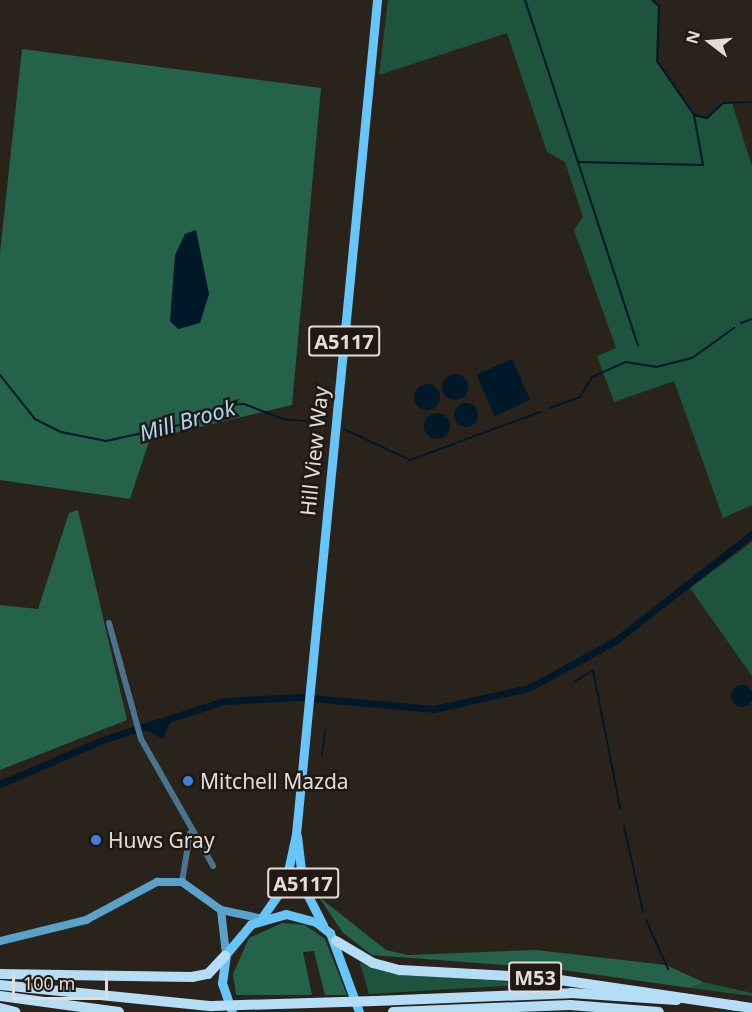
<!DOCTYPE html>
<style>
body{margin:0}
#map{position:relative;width:752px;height:1012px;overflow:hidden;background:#2a231c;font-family:"Noto Sans",sans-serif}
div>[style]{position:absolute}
.green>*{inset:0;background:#1e533d}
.forest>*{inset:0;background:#246249}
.water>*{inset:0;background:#001827;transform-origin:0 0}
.round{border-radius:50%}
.stream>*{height:2px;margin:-1px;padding:0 1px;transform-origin:1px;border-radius:1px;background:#001827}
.canal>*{height:7px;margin:-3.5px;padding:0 3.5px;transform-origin:3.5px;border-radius:3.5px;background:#001827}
.street>*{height:6px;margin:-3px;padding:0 3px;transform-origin:3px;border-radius:3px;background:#4a748d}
.secondary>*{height:8px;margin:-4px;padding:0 4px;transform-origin:4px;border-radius:4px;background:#5ba2ca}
.primary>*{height:9px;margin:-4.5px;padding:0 4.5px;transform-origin:4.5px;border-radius:4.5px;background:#67c5f9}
.highway>*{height:10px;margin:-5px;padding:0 5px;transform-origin:5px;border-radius:5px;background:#b5def6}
.highway-bridge>*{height:10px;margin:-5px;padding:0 5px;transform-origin:5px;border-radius:5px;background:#b5def6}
.dots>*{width:16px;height:16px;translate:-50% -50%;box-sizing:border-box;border:3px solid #201913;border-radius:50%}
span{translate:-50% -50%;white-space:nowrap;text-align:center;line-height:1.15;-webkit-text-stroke:5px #201913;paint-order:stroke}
.shield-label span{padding:2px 4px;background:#201913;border:2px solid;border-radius:4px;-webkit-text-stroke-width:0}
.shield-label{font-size:20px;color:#e2ddd9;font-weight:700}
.street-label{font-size:21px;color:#e2ddd9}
.poi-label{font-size:21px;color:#e2ddd9}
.left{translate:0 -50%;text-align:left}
.water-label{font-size:22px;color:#a8d7f4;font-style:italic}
.north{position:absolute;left:680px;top:12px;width:60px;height:60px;-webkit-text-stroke:4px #201913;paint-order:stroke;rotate:286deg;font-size:16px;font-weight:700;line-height:24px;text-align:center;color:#e2ddd9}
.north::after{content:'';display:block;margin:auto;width:21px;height:27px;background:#e2ddd9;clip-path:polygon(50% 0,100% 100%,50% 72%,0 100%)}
.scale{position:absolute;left:12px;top:973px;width:96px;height:27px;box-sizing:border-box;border:3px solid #e2ddd9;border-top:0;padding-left:8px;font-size:18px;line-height:21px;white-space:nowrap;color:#e2ddd9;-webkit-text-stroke:4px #201913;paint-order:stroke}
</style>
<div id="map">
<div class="green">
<i style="clip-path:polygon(388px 0,652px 0,659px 6px,657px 61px,694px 115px,707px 118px,723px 103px,732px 103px,752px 166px,752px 505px,723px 518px,674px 381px,614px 402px,597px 356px,616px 348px,574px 230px,583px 217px,565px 162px,547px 152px,507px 33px,379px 75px)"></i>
<i style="clip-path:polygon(752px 542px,752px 676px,690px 588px)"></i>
<i style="clip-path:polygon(360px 963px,390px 973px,541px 984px,369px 994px)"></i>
<i style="clip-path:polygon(703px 982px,752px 993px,752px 996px,690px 988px)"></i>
</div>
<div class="forest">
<i style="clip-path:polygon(22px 49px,321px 88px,292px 405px,150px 439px,130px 499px,0 480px,0 253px)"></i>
<i style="clip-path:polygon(78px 510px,127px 720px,0 770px,0 605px,38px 609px,69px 513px)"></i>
<i style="clip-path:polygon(319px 897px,386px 950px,408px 955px,536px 950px,666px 965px,703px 982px,690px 988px,556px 969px,372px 955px,343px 933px)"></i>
<i style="clip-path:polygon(282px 923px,305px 925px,325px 939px,347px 995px,325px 995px,314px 951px,303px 952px,312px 995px,236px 995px,233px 974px,249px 938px)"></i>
</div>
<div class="water">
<i style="clip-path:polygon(196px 230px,209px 294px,200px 323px,178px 329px,170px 321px,175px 255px,185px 234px)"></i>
<i style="left:512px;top:359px;width:45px;height:39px;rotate:66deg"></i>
<i class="round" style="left:442px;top:374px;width:26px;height:26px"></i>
<i class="round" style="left:414px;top:384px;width:26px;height:26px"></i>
<i class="round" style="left:454px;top:403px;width:24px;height:24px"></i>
<i class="round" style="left:424px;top:413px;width:26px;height:26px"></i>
<i class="round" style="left:731px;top:685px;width:22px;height:22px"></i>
<i style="clip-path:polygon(174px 714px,163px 739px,142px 728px,156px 722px)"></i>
</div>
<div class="stream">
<i style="left:525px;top:0;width:363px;rotate:71.9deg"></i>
<i style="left:694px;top:115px;width:13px;rotate:13deg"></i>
<i style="left:707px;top:118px;width:22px;rotate:-43deg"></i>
<i style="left:723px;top:103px;width:29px;rotate:-2deg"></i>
<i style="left:578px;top:162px;width:125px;rotate:1.4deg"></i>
<i style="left:703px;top:165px;width:51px;rotate:-100.2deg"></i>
<i style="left:694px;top:115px;width:65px;rotate:-124.4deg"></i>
<i style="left:657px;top:61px;width:55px;rotate:-87.9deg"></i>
<i style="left:659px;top:6px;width:9px;rotate:-139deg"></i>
<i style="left:741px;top:323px;width:12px;rotate:-20deg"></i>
<i style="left:0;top:375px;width:56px;rotate:51.5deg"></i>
<i style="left:35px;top:419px;width:29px;rotate:27deg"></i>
<i style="left:61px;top:432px;width:46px;rotate:11.3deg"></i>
<i style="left:106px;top:441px;width:85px;rotate:-12.2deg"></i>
<i style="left:189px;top:423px;width:39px;rotate:-27deg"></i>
<i style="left:224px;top:405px;width:20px;rotate:-3deg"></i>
<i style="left:244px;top:404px;width:42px;rotate:21deg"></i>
<i style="left:283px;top:419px;width:41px;rotate:5.6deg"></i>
<i style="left:550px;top:408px;width:32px;rotate:-20deg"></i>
<i style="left:580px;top:397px;width:23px;rotate:-59deg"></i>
<i style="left:592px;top:377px;width:36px;rotate:-24deg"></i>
<i style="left:625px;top:362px;width:31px;rotate:9deg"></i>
<i style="left:656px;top:367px;width:37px;rotate:-14deg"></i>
<i style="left:692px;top:358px;width:52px;rotate:-35.5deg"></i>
<i style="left:344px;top:429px;width:73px;rotate:25.2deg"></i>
<i style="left:410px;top:460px;width:139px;rotate:-20.3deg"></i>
<i style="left:574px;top:682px;width:22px;rotate:-32deg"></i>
<i style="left:593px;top:670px;width:141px;rotate:78.9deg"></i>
<i style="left:322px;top:755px;width:26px;rotate:-83deg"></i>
<i style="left:624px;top:826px;width:88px;rotate:77.5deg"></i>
<i style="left:646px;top:920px;width:54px;rotate:65.8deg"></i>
</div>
<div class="canal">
<i style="left:0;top:784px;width:111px;rotate:-23.3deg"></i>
<i style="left:102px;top:740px;width:128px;rotate:-17.7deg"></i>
<i style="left:224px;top:701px;width:75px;rotate:-3.1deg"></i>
<i style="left:299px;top:697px;width:136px;rotate:5.1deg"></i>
<i style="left:434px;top:709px;width:97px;rotate:-12.5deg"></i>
<i style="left:529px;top:688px;width:98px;rotate:-28.7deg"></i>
<i style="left:615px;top:641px;width:174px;rotate:-38deg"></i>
</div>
<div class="street">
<i style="left:109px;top:623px;width:120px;rotate:74.6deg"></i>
<i style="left:141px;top:739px;width:146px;rotate:60.4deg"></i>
<i style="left:182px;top:882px;width:50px;rotate:-80.7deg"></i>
</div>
<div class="secondary">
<i style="left:221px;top:910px;width:44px;rotate:83.5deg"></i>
<i style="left:0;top:941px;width:89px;rotate:-13.7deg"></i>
<i style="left:86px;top:920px;width:81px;rotate:-28.2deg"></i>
<i style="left:157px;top:882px;width:25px"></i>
<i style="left:182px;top:882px;width:48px;rotate:35.7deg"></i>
<i style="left:221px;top:910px;width:40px;rotate:12deg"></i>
</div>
<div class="primary">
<i style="left:297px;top:836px;width:50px;rotate:83.2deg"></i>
<i style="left:303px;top:886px;width:44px;rotate:62.9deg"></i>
<i style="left:263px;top:916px;width:38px;rotate:-55deg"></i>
<i style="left:285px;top:885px;width:52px;rotate:-77.8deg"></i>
<i style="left:296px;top:834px;width:838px;rotate:-84.45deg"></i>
<i style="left:232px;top:1012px;width:31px;rotate:-109deg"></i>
<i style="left:222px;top:983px;width:29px;rotate:-82deg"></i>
<i style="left:226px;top:954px;width:39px;rotate:-50deg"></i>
<i style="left:251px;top:924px;width:36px;rotate:-16deg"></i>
<i style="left:286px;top:914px;width:31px;rotate:15deg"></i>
<i style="left:316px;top:922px;width:18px;rotate:38deg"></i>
<i style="left:330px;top:933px;width:84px;rotate:69.8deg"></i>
</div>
<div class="highway">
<i style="left:336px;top:941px;width:43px;rotate:30.7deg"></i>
<i style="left:373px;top:963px;width:28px;rotate:15deg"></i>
<i style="left:400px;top:970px;width:146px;rotate:3.1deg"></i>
<i style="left:546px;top:978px;width:194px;rotate:8.3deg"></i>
<i style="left:0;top:974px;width:192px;rotate:0.9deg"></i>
<i style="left:192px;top:977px;width:16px;rotate:-11deg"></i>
<i style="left:208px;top:974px;width:25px;rotate:-47deg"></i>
<i style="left:0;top:985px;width:213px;rotate:5.7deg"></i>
<i style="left:0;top:996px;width:120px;rotate:7.7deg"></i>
<i style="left:375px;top:1001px;width:196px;rotate:-2.3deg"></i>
<i style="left:571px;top:993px;width:106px;rotate:3.8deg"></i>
<i style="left:731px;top:1005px;width:21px;rotate:8deg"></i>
<i style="left:0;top:1008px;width:16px;rotate:15deg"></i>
<i style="left:393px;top:1012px;width:177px;rotate:-2.3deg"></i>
<i style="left:570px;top:1005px;width:89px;rotate:4.5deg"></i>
</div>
<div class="highway-bridge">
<i style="left:212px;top:1006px;width:163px;rotate:-1.8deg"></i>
</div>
<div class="dots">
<i style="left:188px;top:781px;background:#3f7fe0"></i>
<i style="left:96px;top:840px;background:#3f7fe0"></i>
</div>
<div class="shield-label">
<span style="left:344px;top:341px">A5117</span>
<span style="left:303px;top:883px">A5117</span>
<span style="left:535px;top:977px">M53</span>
</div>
<div class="street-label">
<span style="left:314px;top:451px;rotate:-84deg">Hill View Way</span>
</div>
<div class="poi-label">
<span class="left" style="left:200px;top:781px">Mitchell Mazda</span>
<span class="left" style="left:108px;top:840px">Huws Gray</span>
</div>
<div class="water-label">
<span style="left:187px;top:420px;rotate:-16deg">Mill Brook</span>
</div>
<div class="north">N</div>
<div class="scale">100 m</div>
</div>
